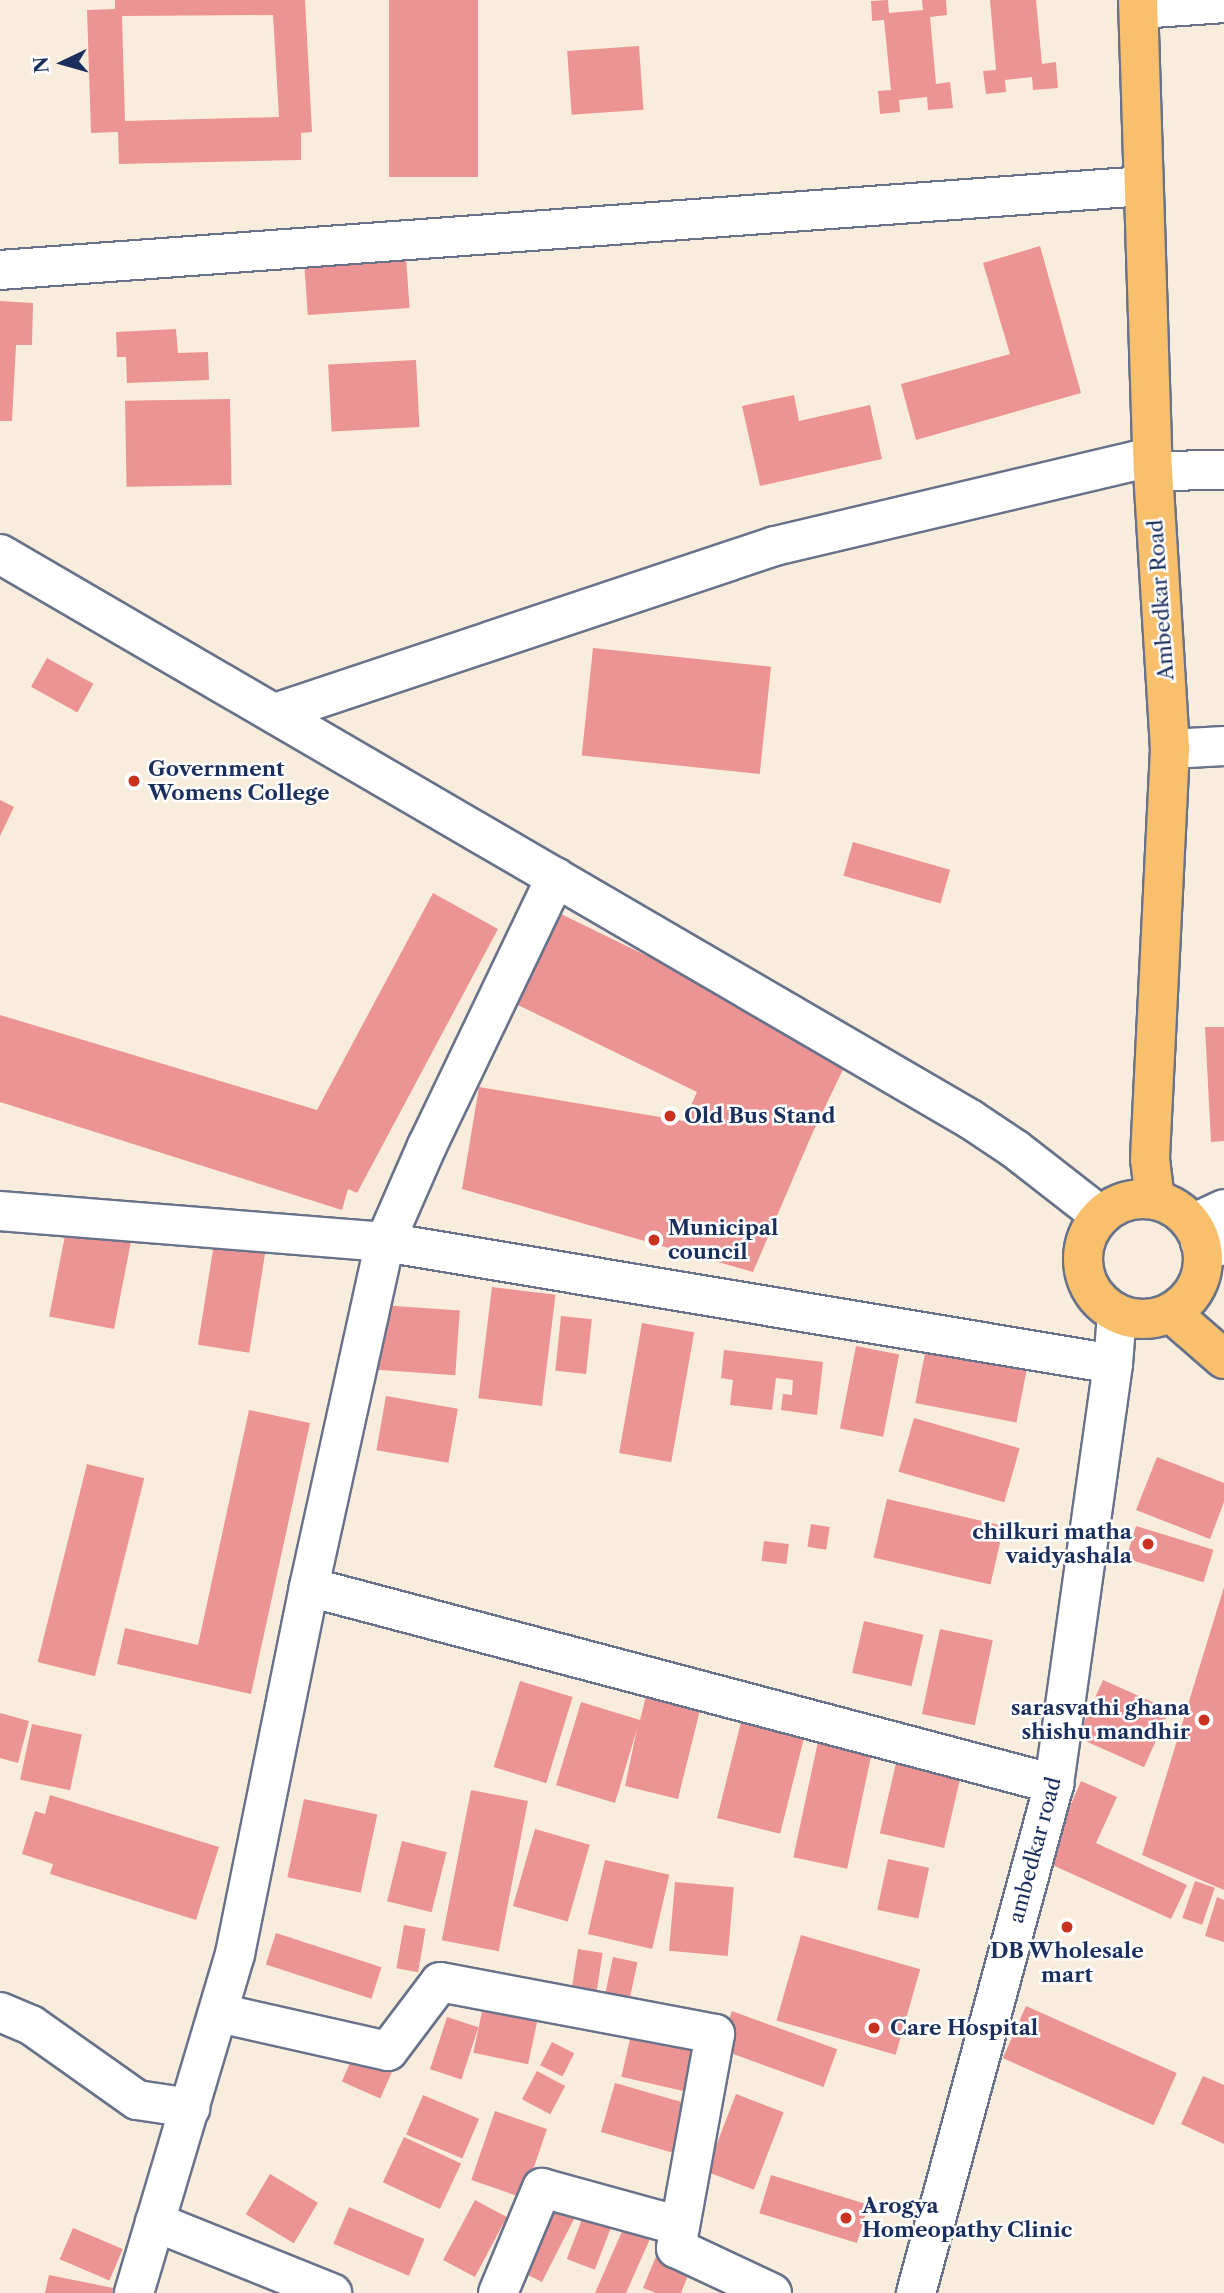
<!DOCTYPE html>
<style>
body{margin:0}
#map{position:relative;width:1224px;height:2293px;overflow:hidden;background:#f8eddd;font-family:"Libre Caslon Text",serif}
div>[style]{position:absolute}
.building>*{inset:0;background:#ec9493;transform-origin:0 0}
.roads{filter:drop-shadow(2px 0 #68728a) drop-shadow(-2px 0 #68728a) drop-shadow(0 2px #68728a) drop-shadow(0 -2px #68728a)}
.minor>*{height:38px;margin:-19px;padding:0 19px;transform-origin:19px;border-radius:19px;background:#fff}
.major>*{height:38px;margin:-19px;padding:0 19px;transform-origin:19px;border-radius:19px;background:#f8bf6c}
.major>.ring{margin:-19px;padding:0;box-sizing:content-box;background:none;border:38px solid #f8bf6c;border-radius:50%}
.dots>*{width:19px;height:19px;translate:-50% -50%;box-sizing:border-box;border:4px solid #fff;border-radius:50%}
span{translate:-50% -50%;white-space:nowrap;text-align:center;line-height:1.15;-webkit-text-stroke:5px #fff;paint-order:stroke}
.street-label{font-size:21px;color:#1b2f5e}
.poi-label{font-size:21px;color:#1b2f5e;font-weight:700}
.left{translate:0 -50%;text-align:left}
.right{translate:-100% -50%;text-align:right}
.north{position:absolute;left:28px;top:28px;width:70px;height:70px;-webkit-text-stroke:5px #fff;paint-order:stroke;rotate:265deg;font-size:19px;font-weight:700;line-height:28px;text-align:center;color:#1b2f5e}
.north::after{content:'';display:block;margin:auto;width:24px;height:32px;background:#1b2f5e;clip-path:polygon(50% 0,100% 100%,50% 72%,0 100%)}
</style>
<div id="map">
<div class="building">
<i style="clip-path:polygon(evenodd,115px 0,305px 0,312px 132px,301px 133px,301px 160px,119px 164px,118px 132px,91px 133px,87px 10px,115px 9px,115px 0,273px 15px,279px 117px,125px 121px,122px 16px,273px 15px)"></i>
<i style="left:389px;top:0;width:89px;height:177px"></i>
<i style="clip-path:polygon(888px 0,889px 13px,923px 10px,922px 0,946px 0,947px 15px,930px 17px,936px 84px,950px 82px,953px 108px,928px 110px,927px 97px,899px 100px,900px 112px,880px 114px,878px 91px,891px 90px,884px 20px,872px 21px,871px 1px)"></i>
<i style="clip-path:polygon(990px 0,1036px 0,1042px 64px,1056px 62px,1058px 88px,1033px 90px,1032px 77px,1005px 80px,1006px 92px,986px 94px,983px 71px,996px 70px)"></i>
<i style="left:639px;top:46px;width:64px;height:72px;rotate:86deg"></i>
<i style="clip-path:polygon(1040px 246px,1081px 393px,916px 440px,901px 384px,1010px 354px,983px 263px)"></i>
<i style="left:406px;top:257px;width:51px;height:102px;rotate:86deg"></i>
<i style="clip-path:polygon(0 301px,33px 303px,32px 345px,16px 345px,12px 421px,0 421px)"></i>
<i style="clip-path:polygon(176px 329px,178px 353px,208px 352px,209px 380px,127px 383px,126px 357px,117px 357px,116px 332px)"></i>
<i style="left:416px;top:360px;width:67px;height:88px;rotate:87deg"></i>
<i style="clip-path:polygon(794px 395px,799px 421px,870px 405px,882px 459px,760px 486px,742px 406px)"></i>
<i style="left:230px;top:399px;width:86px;height:105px;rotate:89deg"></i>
<i style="left:593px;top:648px;width:179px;height:108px;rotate:6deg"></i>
<i style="left:47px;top:658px;width:53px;height:33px;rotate:29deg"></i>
<i style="clip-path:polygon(0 800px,14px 807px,0 836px)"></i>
<i style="left:853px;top:842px;width:101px;height:35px;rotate:16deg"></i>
<i style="clip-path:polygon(433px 893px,498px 929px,357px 1193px,348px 1189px,342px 1210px,0 1102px,0 1015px,317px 1110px)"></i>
<i style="clip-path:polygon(561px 914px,850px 1055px,812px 1134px,753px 1272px,462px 1189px,479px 1087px,684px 1121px,697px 1092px,518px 1005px)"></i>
<i style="clip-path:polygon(1205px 1027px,1224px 1027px,1224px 1141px,1211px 1142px)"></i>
<i style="left:66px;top:1230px;width:66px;height:88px;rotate:11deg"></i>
<i style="left:215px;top:1237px;width:52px;height:109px;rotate:9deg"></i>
<i style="left:492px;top:1287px;width:64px;height:112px;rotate:7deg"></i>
<i style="left:381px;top:1305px;width:79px;height:65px;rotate:4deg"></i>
<i style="left:561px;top:1316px;width:31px;height:55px;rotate:6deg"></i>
<i style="left:642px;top:1323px;width:53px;height:132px;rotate:10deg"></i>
<i style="left:856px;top:1346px;width:44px;height:84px;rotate:11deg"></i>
<i style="left:926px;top:1348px;width:103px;height:56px;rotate:11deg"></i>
<i style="clip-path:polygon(724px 1350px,823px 1362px,817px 1415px,781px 1410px,783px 1394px,792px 1395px,793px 1380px,776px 1378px,772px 1410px,730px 1405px,733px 1380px,721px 1378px)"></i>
<i style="left:386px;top:1396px;width:73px;height:55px;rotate:10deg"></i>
<i style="clip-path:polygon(249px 1410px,310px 1423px,251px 1694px,117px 1664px,125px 1628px,198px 1645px)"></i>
<i style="left:914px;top:1418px;width:110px;height:56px;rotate:16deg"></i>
<i style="clip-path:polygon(1157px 1457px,1224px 1483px,1224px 1502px,1210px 1539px,1136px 1510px)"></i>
<i style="left:87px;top:1464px;width:59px;height:204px;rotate:14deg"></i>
<i style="left:887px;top:1499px;width:120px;height:60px;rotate:13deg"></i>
<i style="left:811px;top:1524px;width:19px;height:23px;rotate:9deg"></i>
<i style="left:1136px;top:1526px;width:81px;height:34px;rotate:17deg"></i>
<i style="left:764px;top:1541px;width:25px;height:20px;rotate:7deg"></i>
<i style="clip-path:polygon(1224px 1587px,1224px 1890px,1142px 1855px)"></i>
<i style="left:864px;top:1621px;width:61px;height:53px;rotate:13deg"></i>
<i style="left:940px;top:1629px;width:54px;height:87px;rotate:12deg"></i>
<i style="left:1103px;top:1680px;width:73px;height:63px;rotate:24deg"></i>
<i style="left:520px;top:1681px;width:55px;height:90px;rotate:17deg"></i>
<i style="clip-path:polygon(646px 1696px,700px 1710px,678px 1799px,625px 1786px,637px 1729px,615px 1803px,556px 1785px,581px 1702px,640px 1720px)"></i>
<i style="clip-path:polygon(0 1713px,29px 1721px,18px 1763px,0 1758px)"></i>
<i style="left:741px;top:1722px;width:65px;height:99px;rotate:14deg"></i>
<i style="left:32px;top:1724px;width:51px;height:57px;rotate:12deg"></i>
<i style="left:820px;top:1732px;width:55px;height:128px;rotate:12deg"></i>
<i style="left:896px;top:1763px;width:66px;height:72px;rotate:13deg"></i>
<i style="clip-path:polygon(1081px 1781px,1117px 1797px,1096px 1843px,1187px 1885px,1171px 1919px,1046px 1862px)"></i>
<i style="left:471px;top:1790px;width:58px;height:153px;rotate:11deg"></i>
<i style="clip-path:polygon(50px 1795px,219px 1847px,196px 1920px,50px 1874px,53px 1864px,22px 1854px,35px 1811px,45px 1814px)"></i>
<i style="left:304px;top:1799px;width:75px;height:80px;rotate:12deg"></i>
<i style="left:535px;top:1829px;width:57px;height:80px;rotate:16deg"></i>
<i style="left:402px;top:1841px;width:46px;height:62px;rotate:14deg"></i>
<i style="left:888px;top:1859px;width:42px;height:52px;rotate:12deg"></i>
<i style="left:605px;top:1860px;width:66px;height:76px;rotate:13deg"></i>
<i style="left:1195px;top:1881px;width:21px;height:39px;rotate:19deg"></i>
<i style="left:675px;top:1882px;width:59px;height:69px;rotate:5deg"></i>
<i style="clip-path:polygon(1217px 1897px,1224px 1900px,1224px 1942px,1205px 1936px)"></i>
<i style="left:404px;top:1925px;width:22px;height:44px;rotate:10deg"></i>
<i style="left:276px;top:1933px;width:111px;height:33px;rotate:18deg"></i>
<i style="left:801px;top:1935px;width:124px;height:89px;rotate:16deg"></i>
<i style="left:578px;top:1949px;width:25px;height:42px;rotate:9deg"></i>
<i style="left:613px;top:1957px;width:25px;height:40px;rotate:12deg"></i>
<i style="left:486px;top:1993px;width:56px;height:61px;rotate:12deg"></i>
<i style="left:1026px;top:2006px;width:165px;height:57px;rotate:24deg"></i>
<i style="left:732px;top:2011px;width:112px;height:40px;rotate:20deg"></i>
<i style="left:447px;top:2017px;width:33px;height:55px;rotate:18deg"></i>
<i style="left:633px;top:2026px;width:78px;height:52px;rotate:13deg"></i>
<i style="left:552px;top:2042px;width:25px;height:26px;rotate:27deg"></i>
<i style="left:354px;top:2054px;width:42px;height:30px;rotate:24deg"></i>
<i style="left:537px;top:2071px;width:32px;height:32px;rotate:28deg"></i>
<i style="clip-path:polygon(1203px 2076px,1224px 2085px,1224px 2144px,1181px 2124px)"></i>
<i style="left:615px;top:2083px;width:82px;height:51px;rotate:16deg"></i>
<i style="left:736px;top:2094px;width:51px;height:83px;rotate:21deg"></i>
<i style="left:423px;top:2095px;width:61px;height:43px;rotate:23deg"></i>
<i style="left:495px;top:2111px;width:55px;height:73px;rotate:19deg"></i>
<i style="left:404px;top:2137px;width:63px;height:50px;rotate:25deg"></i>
<i style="left:270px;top:2174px;width:56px;height:47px;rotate:31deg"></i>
<i style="left:771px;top:2175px;width:102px;height:40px;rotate:17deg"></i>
<i style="left:547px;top:2197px;width:34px;height:78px;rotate:27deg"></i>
<i style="left:475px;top:2200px;width:36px;height:68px;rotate:28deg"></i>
<i style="left:589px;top:2201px;width:30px;height:62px;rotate:21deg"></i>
<i style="left:349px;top:2207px;width:82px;height:40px;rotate:23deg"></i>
<i style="clip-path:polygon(627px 2220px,653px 2232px,626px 2293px,595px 2293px)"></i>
<i style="left:73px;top:2228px;width:54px;height:34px;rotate:23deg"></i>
<i style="clip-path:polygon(659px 2249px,693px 2263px,681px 2293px,656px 2293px,643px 2288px)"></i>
<i style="clip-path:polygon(49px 2275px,113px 2288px,112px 2293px,45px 2293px)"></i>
</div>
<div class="roads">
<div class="minor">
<i style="left:1139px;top:9px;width:85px;rotate:-4deg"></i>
<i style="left:0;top:270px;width:1146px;rotate:-4.2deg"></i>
<i style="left:1153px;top:471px;width:71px;rotate:-0.8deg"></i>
<i style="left:0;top:554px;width:1123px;rotate:30.22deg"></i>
<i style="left:970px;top:1119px;width:54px;rotate:33.7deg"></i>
<i style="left:1015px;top:1149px;width:109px;rotate:37.9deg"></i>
<i style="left:275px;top:713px;width:527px;rotate:-18.47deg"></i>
<i style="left:775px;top:546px;width:387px;rotate:-13.3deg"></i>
<i style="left:1170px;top:749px;width:54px;rotate:-3.2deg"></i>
<i style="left:0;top:1211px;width:386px;rotate:4.6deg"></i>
<i style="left:385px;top:1242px;width:738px;rotate:9.51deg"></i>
<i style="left:1192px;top:1224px;width:35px;rotate:-25deg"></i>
<i style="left:1200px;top:1242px;width:24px;rotate:9deg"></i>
<i style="left:309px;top:1587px;width:771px;rotate:14.81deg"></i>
<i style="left:0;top:2012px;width:34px;rotate:23deg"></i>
<i style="left:31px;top:2025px;width:130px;rotate:35.3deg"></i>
<i style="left:137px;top:2100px;width:54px;rotate:8.6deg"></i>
<i style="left:219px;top:2013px;width:173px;rotate:12.7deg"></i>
<i style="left:388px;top:2051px;width:86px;rotate:-53deg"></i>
<i style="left:440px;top:1982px;width:280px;rotate:10.7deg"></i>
<i style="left:715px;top:2034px;width:218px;rotate:100.3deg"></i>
<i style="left:676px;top:2248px;width:106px;rotate:25.1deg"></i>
<i style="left:155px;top:2222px;width:191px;rotate:21.9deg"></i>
<i style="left:134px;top:2293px;width:354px;rotate:-73.4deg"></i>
<i style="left:235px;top:1954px;width:374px;rotate:-78.6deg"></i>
<i style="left:309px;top:1587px;width:353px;rotate:-77.6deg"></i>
<i style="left:385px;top:1242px;width:105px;rotate:-66.4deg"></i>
<i style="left:427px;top:1146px;width:298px;rotate:-64.4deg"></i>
<i style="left:498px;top:2293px;width:114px;rotate:-67.3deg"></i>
<i style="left:542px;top:2188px;width:143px;rotate:15.4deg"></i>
<i style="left:916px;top:2293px;width:527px;rotate:-74.83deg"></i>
<i style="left:1054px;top:1784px;width:424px;rotate:-82deg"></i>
<i style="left:1113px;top:1364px;width:50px;rotate:-85.4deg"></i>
</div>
<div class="major">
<i style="left:1138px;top:0;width:471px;rotate:88.2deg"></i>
<i style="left:1153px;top:471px;width:279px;rotate:86.5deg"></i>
<i style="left:1170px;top:749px;width:410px;rotate:92.8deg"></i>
<i style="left:1150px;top:1159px;width:41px;rotate:83deg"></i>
<i class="ring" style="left:1083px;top:1199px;width:82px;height:82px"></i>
<i style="left:1171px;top:1313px;width:70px;rotate:41deg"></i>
</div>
</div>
<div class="dots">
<i style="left:134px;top:781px;background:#c8321e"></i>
<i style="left:670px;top:1116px;background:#c8321e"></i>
<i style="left:654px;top:1240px;background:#c8321e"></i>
<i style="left:1148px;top:1544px;background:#c8321e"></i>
<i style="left:1204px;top:1720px;background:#c8321e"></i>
<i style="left:1067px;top:1927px;background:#c8321e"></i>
<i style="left:874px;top:2028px;background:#c8321e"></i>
<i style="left:846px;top:2218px;background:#c8321e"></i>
</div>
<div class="street-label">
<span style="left:1161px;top:600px;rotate:-94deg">Ambedkar Road</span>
<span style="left:1035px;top:1850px;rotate:-75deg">ambedkar road</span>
</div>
<div class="poi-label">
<span class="left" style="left:148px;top:781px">Government<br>Womens College</span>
<span class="left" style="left:684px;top:1116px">Old Bus Stand</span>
<span class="left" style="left:668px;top:1240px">Municipal<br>council</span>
<span class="right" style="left:1132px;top:1544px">chilkuri matha<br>vaidyashala</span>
<span class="right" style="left:1190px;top:1720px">sarasvathi ghana<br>shishu mandhir</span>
<span style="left:1067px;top:1963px">DB Wholesale<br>mart</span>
<span class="left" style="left:890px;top:2028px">Care Hospital</span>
<span class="left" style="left:862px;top:2218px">Arogya<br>Homeopathy Clinic</span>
</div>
<div class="north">N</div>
</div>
